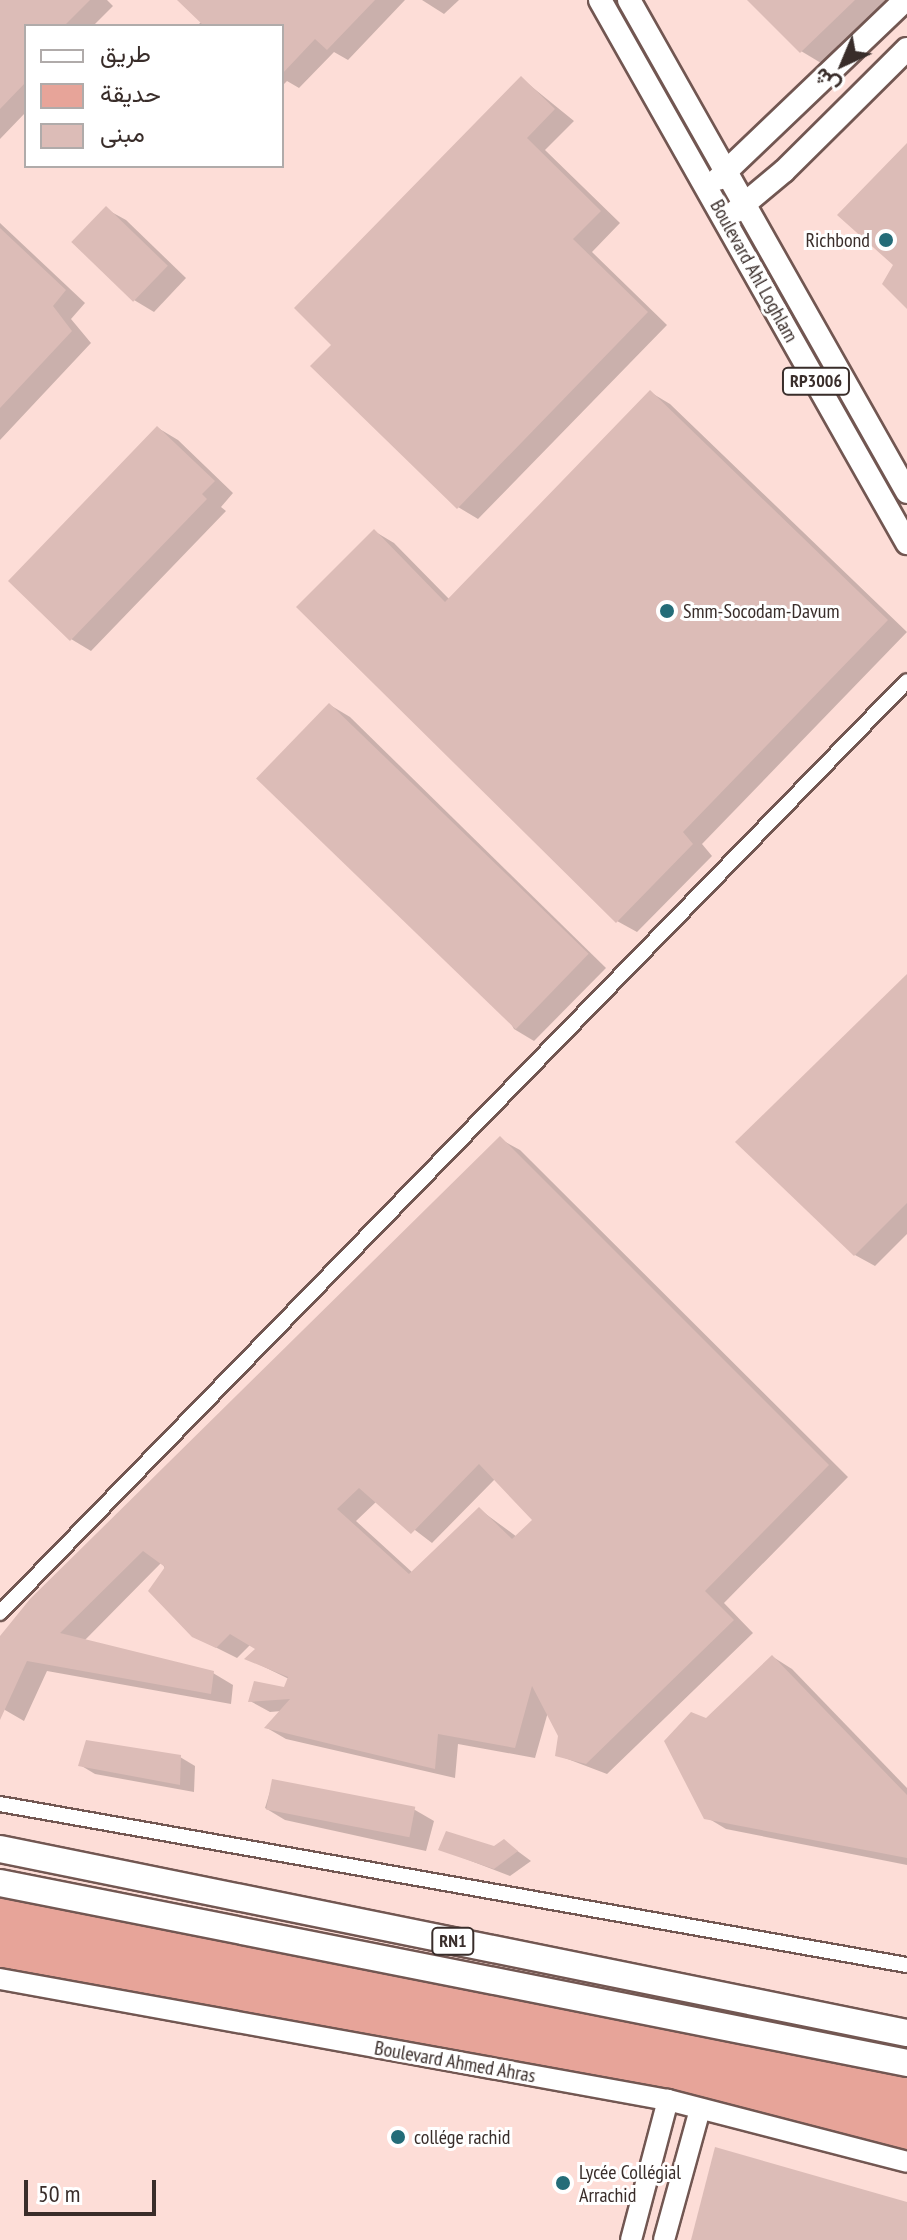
<!DOCTYPE html>
<meta charset="utf-8">
<style>
body{margin:0}
#map{position:relative;width:907px;height:2240px;overflow:hidden;background:#fdddd7;font-family:"PT Sans Narrow",Vazirmatn,sans-serif}
div>[style]{position:absolute}
.green>*{inset:0;background:#e7a499}
.shadow>*{inset:0;background:#0003}
.building>*{inset:0;background:#dcbcb7;transform-origin:0 0}
.roads{filter:drop-shadow(2px 0 #725752) drop-shadow(-2px 0 #725752) drop-shadow(0 2px #725752) drop-shadow(0 -2px #725752)}
.street>*{height:14px;margin:-7px;padding:0 7px;transform-origin:7px;border-radius:7px;background:#fff}
.secondary>*{height:20px;margin:-10px;padding:0 10px;transform-origin:10px;border-radius:10px;background:#fff}
.primary>*{height:22px;margin:-11px;padding:0 11px;transform-origin:11px;border-radius:11px;background:#fff}
.highway>*{height:26px;margin:-13px;padding:0 13px;transform-origin:13px;border-radius:13px;background:#fff}
.dots>*{width:22px;height:22px;translate:-50% -50%;box-sizing:border-box;border:4px solid #fff;border-radius:50%}
span{translate:-50% -50%;white-space:nowrap;text-align:center;line-height:1.15;-webkit-text-stroke:6px #fff;paint-order:stroke}
.shield-label span{padding:2px 6px;background:#fff;border:2px solid;border-radius:6px;-webkit-text-stroke-width:0}
.shield-label{font-size:18px;color:#392d2a;font-weight:700}
.poi-label{font-size:20px;color:#392d2a}
.right{translate:-100% -50%;text-align:right}
.left{translate:0 -50%;text-align:left}
.street-label{font-size:20px;color:#392d2a}
.legend{position:absolute;left:24px;top:24px;width:260px;height:144px;box-sizing:border-box;background:#fff;border:2px solid #b0abaa;margin:0;padding:10px 14px;list-style:none;font-size:24px;color:#392d2a}
.legend li{display:flex;align-items:center;gap:16px;height:40px}
.legend b{width:40px;border:2px solid #b0abaa}
.north{position:absolute;left:803px;top:24px;width:80px;height:80px;-webkit-text-stroke:6px #fff;paint-order:stroke;rotate:224deg;font-size:22px;font-weight:700;line-height:32px;text-align:center;color:#392d2a}
.north::after{content:'';display:block;margin:auto;width:28px;height:36px;background:#392d2a;clip-path:polygon(50% 0,100% 100%,50% 72%,0 100%)}
.scale{position:absolute;left:24px;top:2180px;width:132px;height:36px;box-sizing:border-box;border:4px solid #392d2a;border-top:0;padding-left:10px;font-size:24px;line-height:28px;white-space:nowrap;color:#392d2a;-webkit-text-stroke:6px #fff;paint-order:stroke}
</style>
<div id="map">
<div class="green">
<i style="clip-path:polygon(0 1883px,907px 2063px,907px 2163px,669px 2102px,0 1975px)"></i>
</div>
<div class="shadow">
<i style="clip-path:polygon(0 0,107px 0,113px 6px,93px 26px,26px 26px,26px 112px,0 139px)"></i>
<i style="clip-path:polygon(180px 0,405px 0,348px 60px,334px 52px,299px 88px,287px 81px,282px 86px,282px 26px,197px 26px,202px 21px)"></i>
<i style="clip-path:polygon(422px 0,459px 0,444px 14px)"></i>
<i style="clip-path:polygon(750px 0,887px 0,821px 63px,801px 51px)"></i>
<i style="clip-path:polygon(521px 78px,574px 121px,545px 150px,620px 223px,592px 252px,667px 325px,478px 519px,458px 507px,334px 345px)"></i>
<i style="clip-path:polygon(106px 209px,126px 220px,186px 278px,154px 312px,134px 300px)"></i>
<i style="clip-path:polygon(0 223px,85px 303px,71px 319px,91px 343px,0 440px)"></i>
<i style="clip-path:polygon(650px 392px,670px 404px,907px 632px,702px 844px,712px 856px,637px 932px,617px 921px,374px 531px,394px 543px,450px 600px)"></i>
<i style="clip-path:polygon(158px 428px,178px 440px,233px 493px,221px 507px,226px 511px,91px 651px,71px 639px)"></i>
<i style="clip-path:polygon(330px 705px,350px 717px,606px 968px,534px 1041px,514px 1029px)"></i>
<i style="clip-path:polygon(907px 976px,907px 1234px,875px 1266px,855px 1255px)"></i>
<i style="clip-path:polygon(evenodd,500px 1139px,520px 1150px,848px 1477px,724px 1603px,753px 1633px,607px 1774px,557px 1755px,560px 1736px,548px 1712px,535px 1758px,458px 1744px,455px 1778px,286px 1739px,267px 1728px,282px 1711px,270px 1712px,250px 1701px,286px 1690px,289px 1679px,248px 1659px,258px 1648px,251px 1644px,237px 1658px,193px 1636px,162px 1562px,84px 1641px,213px 1673px,233px 1685px,231px 1704px,47px 1671px,24px 1721px,5px 1710px,0 1705px,0 1639px,500px 1139px,496px 1478px,535px 1520px,517px 1537px,479px 1509px,413px 1573px,356px 1521px,377px 1501px,432px 1543px,496px 1478px)"></i>
<i style="clip-path:polygon(773px 1657px,792px 1669px,907px 1788px,907px 1865px,726px 1829px,706px 1817px,707px 1721px)"></i>
<i style="clip-path:polygon(180px 1757px,195px 1766px,194px 1792px,95px 1774px,80px 1765px)"></i>
<i style="clip-path:polygon(273px 1782px,415px 1810px,434px 1821px,426px 1851px,285px 1820px,265px 1808px)"></i>
<i style="clip-path:polygon(504px 1841px,531px 1861px,510px 1876px,440px 1849px,494px 1848px)"></i>
</div>
<div class="building">
<i style="clip-path:polygon(0 0,90px 0,64px 26px,26px 26px,26px 82px,0 109px)"></i>
<i style="clip-path:polygon(177px 0,375px 0,327px 50px,315px 39px,282px 74px,282px 26px,204px 26px)"></i>
<i style="clip-path:polygon(747px 0,855px 0,800px 53px)"></i>
<i style="clip-path:polygon(521px 76px,555px 109px,527px 138px,601px 211px,573px 239px,648px 312px,457px 509px,310px 366px,331px 345px,294px 308px)"></i>
<i style="clip-path:polygon(907px 143px,907px 309px,882px 284px,893px 265px,837px 215px)"></i>
<i style="left:106px;top:206px;width:86px;height:50px;rotate:44deg"></i>
<i style="clip-path:polygon(0 228px,66px 290px,53px 306px,72px 331px,0 408px)"></i>
<i style="clip-path:polygon(650px 390px,888px 620px,683px 832px,693px 844px,616px 923px,296px 607px,374px 529px,445px 602px)"></i>
<i style="clip-path:polygon(157px 426px,215px 481px,202px 494px,207px 499px,70px 641px,8px 581px)"></i>
<i style="left:329px;top:703px;width:361px;height:105px;rotate:44deg"></i>
<i style="clip-path:polygon(907px 974px,907px 1203px,854px 1256px,735px 1142px)"></i>
<i style="clip-path:polygon(evenodd,500px 1136px,829px 1465px,705px 1591px,734px 1620px,586px 1764px,555px 1756px,558px 1736px,532px 1686px,515px 1748px,438px 1734px,435px 1769px,264px 1728px,290px 1699px,248px 1702px,254px 1681px,284px 1687px,288px 1677px,244px 1659px,255px 1649px,230px 1634px,216px 1648px,192px 1637px,148px 1591px,165px 1567px,143px 1551px,60px 1633px,214px 1671px,211px 1694px,27px 1661px,0 1720px,0 1636px,30px 1599px,500px 1136px,479px 1464px,532px 1520px,512px 1539px,479px 1507px,409px 1574px,337px 1509px,359px 1488px,411px 1534px,479px 1464px)"></i>
<i style="clip-path:polygon(772px 1655px,907px 1795px,907px 1858px,704px 1819px,664px 1741px,691px 1712px,706px 1718px)"></i>
<i style="clip-path:polygon(86px 1740px,181px 1755px,180px 1785px,78px 1766px)"></i>
<i style="left:272px;top:1779px;width:146px;height:31px;rotate:11deg"></i>
<i style="clip-path:polygon(446px 1831px,494px 1846px,504px 1839px,518px 1851px,494px 1869px,438px 1850px)"></i>
<i style="clip-path:polygon(715px 2147px,907px 2202px,907px 2240px,691px 2240px)"></i>
</div>
<div class="roads">
<div class="street">
<i style="left:0;top:1613px;width:1300px;rotate:-45.78deg"></i>
<i style="left:0;top:1804px;width:921px;rotate:10.07deg"></i>
</div>
<div class="secondary">
<i style="left:0;top:1979px;width:679px;rotate:10.27deg"></i>
<i style="left:668px;top:2100px;width:247px;rotate:14.5deg"></i>
<i style="left:631px;top:2240px;width:145px;rotate:-75.2deg"></i>
<i style="left:664px;top:2240px;width:136px;rotate:-74.6deg"></i>
</div>
<div class="primary">
<i style="left:600px;top:0;width:624px;rotate:60.52deg"></i>
<i style="left:629px;top:0;width:565px;rotate:60.53deg"></i>
<i style="left:718px;top:179px;width:259px;rotate:-43.7deg"></i>
<i style="left:736px;top:211px;width:62px;rotate:-39.8deg"></i>
<i style="left:784px;top:171px;width:173px;rotate:-44.8deg"></i>
</div>
<div class="highway">
<i style="left:0;top:1849px;width:925px;rotate:11.47deg"></i>
<i style="left:0;top:1883px;width:925px;rotate:11.22deg"></i>
</div>
</div>
<div class="dots">
<i style="left:886px;top:240px;background:#246c78"></i>
<i style="left:667px;top:611px;background:#246c78"></i>
<i style="left:398px;top:2137px;background:#246c78"></i>
<i style="left:563px;top:2183px;background:#246c78"></i>
</div>
<div class="shield-label">
<span style="left:816px;top:381px">RP3006</span>
<span style="left:453px;top:1941px">RN1</span>
</div>
<div class="poi-label">
<span class="right" style="left:870px;top:240px">Richbond</span>
<span class="left" style="left:683px;top:611px">Smm-Socodam-Davum</span>
<span class="left" style="left:414px;top:2137px">collége rachid</span>
<span class="left" style="left:579px;top:2184px">Lycée Collégial<br>Arrachid</span>
</div>
<div class="street-label">
<span style="left:754px;top:271px;rotate:61deg">Boulevard Ahl Loghlam</span>
<span style="left:455px;top:2062px;rotate:10deg">Boulevard Ahmed Ahras</span>
</div>
<ul class="legend">
<li><b style="height:10px;background:#fff"></b>طريق</li>
<li><b style="height:22px;background:#e7a499"></b>حديقة</li>
<li><b style="height:22px;background:#dcbcb7"></b>مبنى</li>
</ul>
<div class="north">ش</div>
<div class="scale">50 m</div>
</div>
